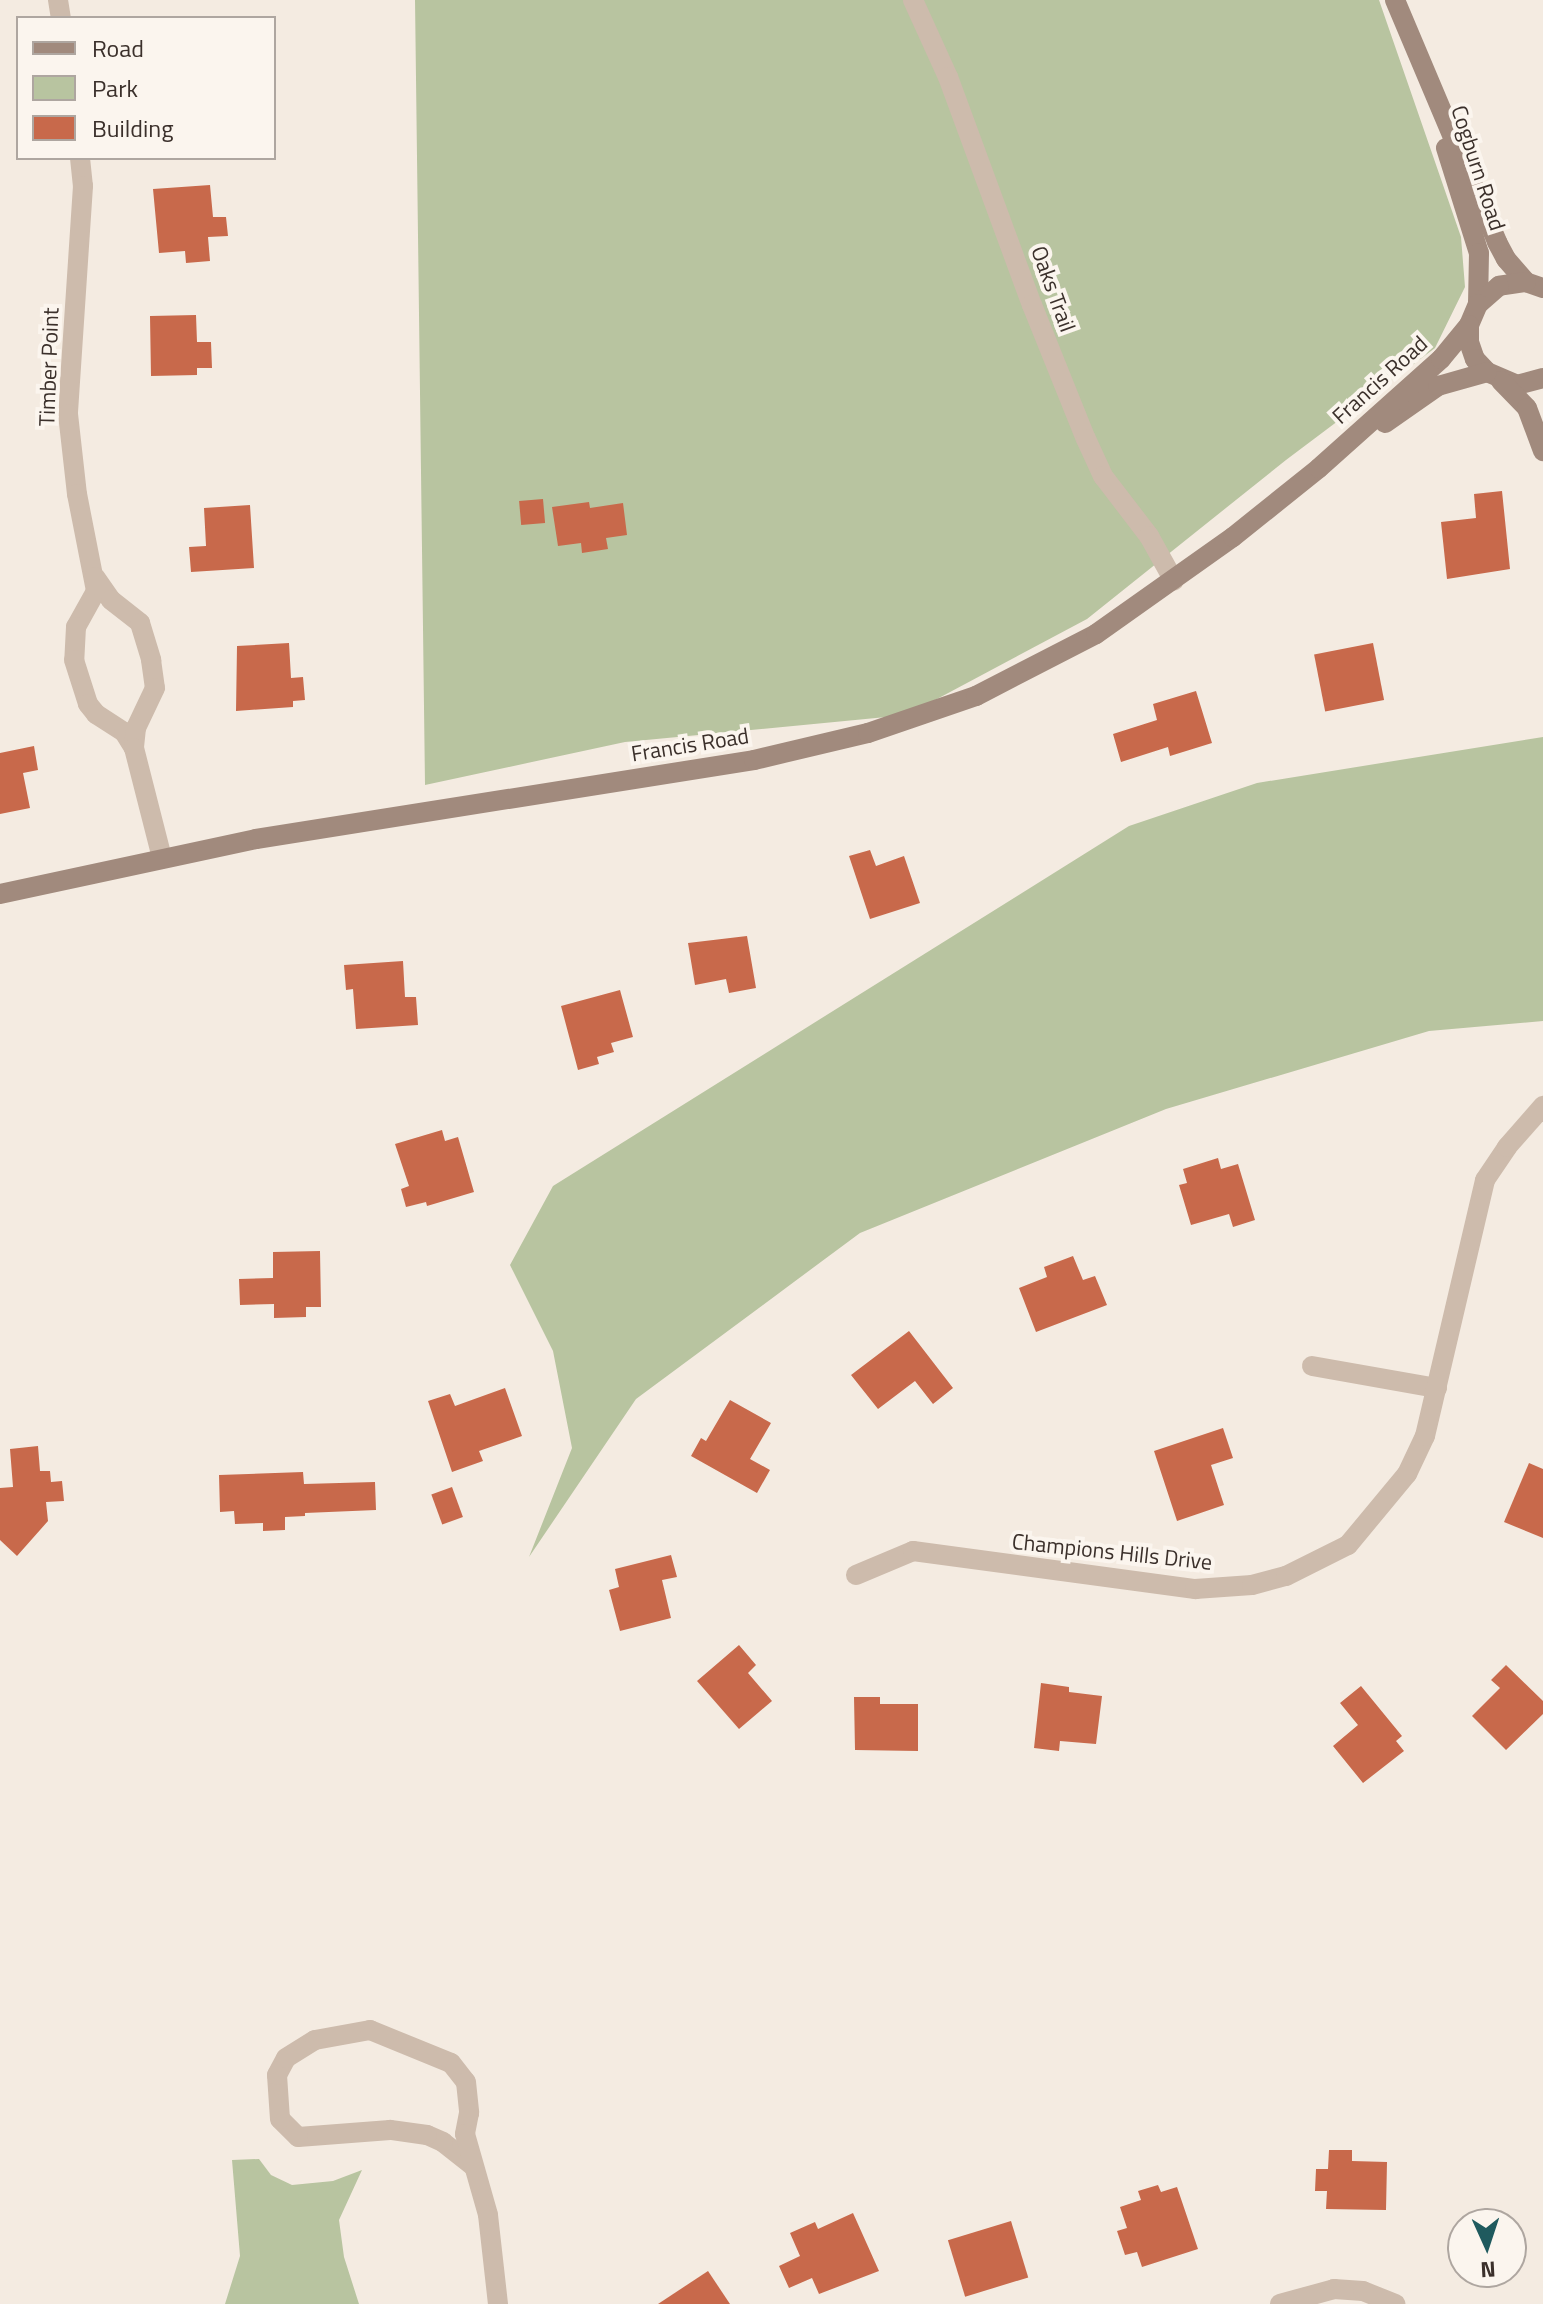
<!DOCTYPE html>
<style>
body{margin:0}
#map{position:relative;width:1543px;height:2304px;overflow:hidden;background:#f4ebe1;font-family:"Titillium Web",sans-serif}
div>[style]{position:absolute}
.green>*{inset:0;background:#b8c4a0}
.building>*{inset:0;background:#c8694b;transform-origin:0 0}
.street>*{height:20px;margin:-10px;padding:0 10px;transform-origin:10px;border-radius:10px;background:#cdbbac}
.secondary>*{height:20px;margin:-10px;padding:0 10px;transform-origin:10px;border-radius:10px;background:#a18a7d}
span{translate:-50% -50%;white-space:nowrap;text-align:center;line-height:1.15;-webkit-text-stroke:8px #fbf5ee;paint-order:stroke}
.street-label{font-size:22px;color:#3b302b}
.legend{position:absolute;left:16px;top:16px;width:260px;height:144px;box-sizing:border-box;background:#fbf5ee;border:2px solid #aea6a0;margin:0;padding:10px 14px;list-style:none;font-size:24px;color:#3b302b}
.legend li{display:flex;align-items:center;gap:16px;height:40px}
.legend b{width:40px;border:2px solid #aea6a0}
.north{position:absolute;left:1447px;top:2208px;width:80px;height:80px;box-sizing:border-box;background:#fbf5ee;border:2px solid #aea6a0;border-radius:50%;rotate:177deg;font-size:22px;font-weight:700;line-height:32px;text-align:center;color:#3b302b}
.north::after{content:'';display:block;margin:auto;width:28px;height:36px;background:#1f5a5e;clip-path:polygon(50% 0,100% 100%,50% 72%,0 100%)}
</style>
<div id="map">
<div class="green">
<i style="clip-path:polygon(415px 0,1379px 0,1461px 237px,1465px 287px,1435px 348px,1286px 460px,1087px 619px,907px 715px,625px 742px,425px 785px)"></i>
<i style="clip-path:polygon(1543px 737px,1543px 1021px,1429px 1031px,1166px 1109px,860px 1233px,636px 1399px,529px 1557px,572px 1448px,553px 1351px,510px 1265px,553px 1186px,1129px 826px,1257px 783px)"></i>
<i style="clip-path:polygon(259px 2159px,271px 2175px,292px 2185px,333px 2181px,362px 2170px,339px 2220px,344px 2257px,359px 2304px,225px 2304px,240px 2256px,232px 2160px)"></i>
</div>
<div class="building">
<i style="clip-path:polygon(210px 185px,213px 217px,226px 217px,228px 236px,208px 237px,210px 261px,186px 263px,185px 251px,159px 253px,153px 189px)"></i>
<i style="clip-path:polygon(196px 315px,197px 342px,211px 342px,212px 368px,197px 368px,197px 375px,151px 376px,150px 316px)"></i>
<i style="clip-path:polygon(1502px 491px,1510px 569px,1447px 579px,1441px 522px,1476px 518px,1474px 494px)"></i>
<i style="left:543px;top:499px;width:24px;height:24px;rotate:85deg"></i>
<i style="clip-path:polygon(589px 502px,590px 508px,623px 503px,627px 535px,606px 538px,608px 549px,582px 553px,581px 543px,558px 546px,552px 507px)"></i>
<i style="clip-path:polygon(250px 505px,254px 568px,191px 572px,189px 547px,206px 546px,204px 508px)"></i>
<i style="clip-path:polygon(289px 643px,291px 678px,303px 677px,305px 700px,293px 701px,293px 707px,236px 711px,237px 646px)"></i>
<i style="left:1373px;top:643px;width:58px;height:60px;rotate:79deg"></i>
<i style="clip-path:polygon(1196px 691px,1212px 743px,1170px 756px,1168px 747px,1121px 762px,1113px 734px,1157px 720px,1153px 704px)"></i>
<i style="clip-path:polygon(34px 746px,38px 770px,23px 773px,30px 808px,0 814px,0 753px)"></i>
<i style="clip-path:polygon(870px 850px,876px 866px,904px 856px,920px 903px,870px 919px,849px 856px)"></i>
<i style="clip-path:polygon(747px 936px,756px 988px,729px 993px,726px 979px,695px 985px,688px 943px)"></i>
<i style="clip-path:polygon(403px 961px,405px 997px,416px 997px,418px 1025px,356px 1029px,353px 989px,346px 990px,344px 965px)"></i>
<i style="clip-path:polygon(620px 990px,633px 1037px,611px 1043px,614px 1052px,597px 1057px,599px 1064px,578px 1070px,561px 1006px)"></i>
<i style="clip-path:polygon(442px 1130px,445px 1141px,458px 1137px,474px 1192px,427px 1206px,426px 1202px,406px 1207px,401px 1189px,409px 1186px,395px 1144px)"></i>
<i style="clip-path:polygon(1218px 1158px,1221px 1169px,1238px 1164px,1255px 1220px,1233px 1227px,1229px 1214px,1191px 1225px,1179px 1185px,1187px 1183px,1183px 1169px)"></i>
<i style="clip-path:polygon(320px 1251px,321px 1307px,306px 1307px,306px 1317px,274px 1318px,274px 1304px,240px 1305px,239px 1279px,273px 1278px,273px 1252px)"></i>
<i style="clip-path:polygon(1073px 1256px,1083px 1280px,1095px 1276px,1107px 1305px,1036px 1332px,1019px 1288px,1047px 1277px,1044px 1267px)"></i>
<i style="clip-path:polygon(909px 1331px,953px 1388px,933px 1404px,915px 1381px,878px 1409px,851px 1375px)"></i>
<i style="clip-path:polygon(505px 1388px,522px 1436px,479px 1451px,483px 1461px,452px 1472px,428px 1401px,450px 1394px,455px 1406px)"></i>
<i style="clip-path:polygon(730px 1400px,771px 1423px,750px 1459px,770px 1470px,757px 1493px,691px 1456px,701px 1438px,706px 1441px)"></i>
<i style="clip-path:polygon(1223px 1428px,1233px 1458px,1211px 1465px,1224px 1505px,1177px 1521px,1154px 1451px)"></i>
<i style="clip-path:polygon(38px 1446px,40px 1471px,50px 1471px,51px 1482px,62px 1481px,64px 1501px,46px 1502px,48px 1521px,17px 1556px,0 1540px,0 1488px,13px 1487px,10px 1449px)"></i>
<i style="clip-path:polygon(1529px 1463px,1543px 1469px,1543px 1538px,1504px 1522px)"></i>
<i style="clip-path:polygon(303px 1472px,304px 1484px,375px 1482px,376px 1510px,305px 1513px,305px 1516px,285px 1517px,285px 1530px,263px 1531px,263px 1523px,235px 1524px,234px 1511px,220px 1512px,219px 1475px)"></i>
<i style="left:452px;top:1487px;width:32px;height:22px;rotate:70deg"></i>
<i style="clip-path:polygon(671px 1555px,677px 1577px,662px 1580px,671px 1618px,620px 1631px,609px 1590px,619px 1587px,615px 1569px)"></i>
<i style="clip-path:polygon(739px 1645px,756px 1665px,748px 1673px,772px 1701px,739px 1729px,697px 1681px)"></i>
<i style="clip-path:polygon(1506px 1665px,1543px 1701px,1543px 1714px,1506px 1750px,1472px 1716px,1500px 1688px,1491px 1680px)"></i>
<i style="clip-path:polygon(1041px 1683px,1069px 1687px,1069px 1692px,1102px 1696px,1096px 1744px,1060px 1741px,1059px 1751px,1034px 1748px)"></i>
<i style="clip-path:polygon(1361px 1686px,1402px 1736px,1396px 1741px,1404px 1751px,1363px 1783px,1333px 1746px,1358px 1725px,1340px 1703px)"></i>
<i style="clip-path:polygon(854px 1697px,880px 1697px,880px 1704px,918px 1704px,918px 1751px,855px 1750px)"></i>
<i style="clip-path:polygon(1329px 2150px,1352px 2150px,1352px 2161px,1387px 2162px,1386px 2210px,1326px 2209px,1327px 2191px,1315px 2191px,1316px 2169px,1328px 2169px)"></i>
<i style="clip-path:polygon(1158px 2185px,1161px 2192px,1177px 2187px,1198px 2249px,1142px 2267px,1137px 2252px,1125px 2255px,1117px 2231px,1127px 2228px,1120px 2207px,1141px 2200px,1138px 2191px)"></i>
<i style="clip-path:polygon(853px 2213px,879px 2271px,819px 2294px,812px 2278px,789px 2288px,779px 2266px,800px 2256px,790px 2233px,815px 2222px,818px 2229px)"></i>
<i style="left:1011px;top:2221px;width:59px;height:66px;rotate:73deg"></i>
<i style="clip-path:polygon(708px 2271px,730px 2304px,658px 2304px)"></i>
</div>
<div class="street">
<i style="left:58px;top:0;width:18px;rotate:81deg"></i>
<i style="left:913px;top:0;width:85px;rotate:65.6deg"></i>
<i style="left:948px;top:77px;width:243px;rotate:69.8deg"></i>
<i style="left:1032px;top:305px;width:144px;rotate:68.1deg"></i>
<i style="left:1086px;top:439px;width:41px;rotate:65.3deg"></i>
<i style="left:1103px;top:476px;width:76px;rotate:52.5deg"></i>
<i style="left:1149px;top:536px;width:51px;rotate:60.9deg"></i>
<i style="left:80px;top:158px;width:28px;rotate:84deg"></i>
<i style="left:83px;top:186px;width:228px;rotate:93.8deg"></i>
<i style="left:68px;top:414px;width:81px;rotate:83.6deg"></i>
<i style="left:77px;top:494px;width:99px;rotate:78.9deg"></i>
<i style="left:96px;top:591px;width:41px;rotate:119.1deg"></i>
<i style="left:76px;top:627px;width:33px;rotate:93deg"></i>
<i style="left:74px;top:660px;width:46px;rotate:72.3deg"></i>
<i style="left:88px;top:704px;width:13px;rotate:51deg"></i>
<i style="left:96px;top:714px;width:33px;rotate:33deg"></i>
<i style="left:124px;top:732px;width:19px;rotate:58deg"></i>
<i style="left:95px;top:577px;width:28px;rotate:55deg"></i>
<i style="left:111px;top:600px;width:37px;rotate:38deg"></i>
<i style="left:140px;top:623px;width:39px;rotate:73deg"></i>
<i style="left:151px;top:660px;width:28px;rotate:82deg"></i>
<i style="left:155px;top:688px;width:44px;rotate:115.4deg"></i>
<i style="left:136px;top:728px;width:20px;rotate:96deg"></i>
<i style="left:134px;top:748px;width:114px;rotate:75.7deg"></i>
<i style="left:1312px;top:1366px;width:127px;rotate:10deg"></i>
<i style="left:856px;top:1575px;width:62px;rotate:-22.8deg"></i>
<i style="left:913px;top:1551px;width:285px;rotate:7.7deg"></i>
<i style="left:1195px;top:1589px;width:57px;rotate:-4deg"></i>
<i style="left:1252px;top:1585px;width:35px;rotate:-15deg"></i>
<i style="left:1286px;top:1576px;width:69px;rotate:-26.6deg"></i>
<i style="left:1348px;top:1545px;width:92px;rotate:-50.3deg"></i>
<i style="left:1407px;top:1474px;width:42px;rotate:-64.7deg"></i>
<i style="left:1425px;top:1436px;width:263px;rotate:-76.8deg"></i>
<i style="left:1485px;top:1180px;width:40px;rotate:-56deg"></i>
<i style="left:1507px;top:1147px;width:55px;rotate:-48.7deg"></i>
<i style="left:472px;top:2165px;width:37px;rotate:-142deg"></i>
<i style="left:443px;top:2142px;width:17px;rotate:-156deg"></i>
<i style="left:427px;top:2135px;width:37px;rotate:-172deg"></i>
<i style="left:390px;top:2130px;width:92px;rotate:175.6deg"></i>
<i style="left:298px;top:2137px;width:25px;rotate:-135deg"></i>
<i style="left:280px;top:2119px;width:44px;rotate:-93.9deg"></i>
<i style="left:277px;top:2075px;width:19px;rotate:-62deg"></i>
<i style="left:286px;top:2058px;width:34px;rotate:-32deg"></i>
<i style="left:315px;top:2040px;width:56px;rotate:-10.3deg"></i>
<i style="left:370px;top:2030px;width:87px;rotate:22.2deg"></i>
<i style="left:451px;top:2063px;width:24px;rotate:52deg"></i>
<i style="left:466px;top:2082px;width:31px;rotate:84deg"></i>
<i style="left:469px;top:2113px;width:21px;rotate:101deg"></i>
<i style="left:465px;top:2134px;width:84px;rotate:74.1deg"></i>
<i style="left:488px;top:2215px;width:90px;rotate:83.6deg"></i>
<i style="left:1280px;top:2304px;width:56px;rotate:-15.5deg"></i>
<i style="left:1334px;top:2289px;width:29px;rotate:4deg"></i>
<i style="left:1363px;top:2291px;width:35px;rotate:22deg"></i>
</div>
<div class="secondary">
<i style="left:1395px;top:0;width:263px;rotate:67.1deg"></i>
<i style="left:1497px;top:242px;width:19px;rotate:62deg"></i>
<i style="left:1506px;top:259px;width:30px;rotate:49deg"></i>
<i style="left:1446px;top:148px;width:110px;rotate:72.6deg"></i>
<i style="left:1479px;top:253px;width:51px;rotate:91.1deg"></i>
<i style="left:1543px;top:288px;width:18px;rotate:-161deg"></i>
<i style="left:1526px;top:282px;width:27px;rotate:172deg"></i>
<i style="left:1499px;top:286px;width:28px;rotate:139deg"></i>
<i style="left:1478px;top:304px;width:23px;rotate:113deg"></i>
<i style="left:1469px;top:325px;width:17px;rotate:90deg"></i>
<i style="left:1469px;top:342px;width:18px;rotate:71deg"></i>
<i style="left:1475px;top:359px;width:18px;rotate:47deg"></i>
<i style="left:1487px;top:372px;width:33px;rotate:23deg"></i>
<i style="left:1517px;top:385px;width:27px;rotate:-15deg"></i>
<i style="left:1501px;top:381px;width:37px;rotate:46deg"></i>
<i style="left:1527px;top:408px;width:46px;rotate:69.6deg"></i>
<i style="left:1385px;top:423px;width:65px;rotate:-34.9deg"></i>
<i style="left:1438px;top:386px;width:51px;rotate:-15.9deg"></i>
<i style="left:0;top:894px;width:262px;rotate:-12.1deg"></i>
<i style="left:256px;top:839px;width:504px;rotate:-9.01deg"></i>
<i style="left:754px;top:760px;width:117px;rotate:-13.3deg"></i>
<i style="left:868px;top:733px;width:114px;rotate:-18.9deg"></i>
<i style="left:976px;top:696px;width:135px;rotate:-27.3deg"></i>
<i style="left:1096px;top:634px;width:168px;rotate:-35.3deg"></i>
<i style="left:1233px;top:537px;width:110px;rotate:-38.7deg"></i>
<i style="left:1319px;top:468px;width:164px;rotate:-41.8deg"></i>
<i style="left:1441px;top:359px;width:44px;rotate:-50.5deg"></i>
</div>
<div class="street-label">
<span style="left:1478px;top:168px;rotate:72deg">Cogburn Road</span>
<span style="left:1053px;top:289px;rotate:70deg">Oaks Trail</span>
<span style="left:49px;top:367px;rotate:-88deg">Timber Point</span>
<span style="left:1380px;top:380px;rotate:-42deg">Francis Road</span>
<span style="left:690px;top:745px;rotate:-9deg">Francis Road</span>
<span style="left:1112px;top:1552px;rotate:6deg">Champions Hills Drive</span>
</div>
<ul class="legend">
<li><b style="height:10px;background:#a18a7d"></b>Road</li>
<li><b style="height:22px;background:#b8c4a0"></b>Park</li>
<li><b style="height:22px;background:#c8694b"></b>Building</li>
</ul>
<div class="north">N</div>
</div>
